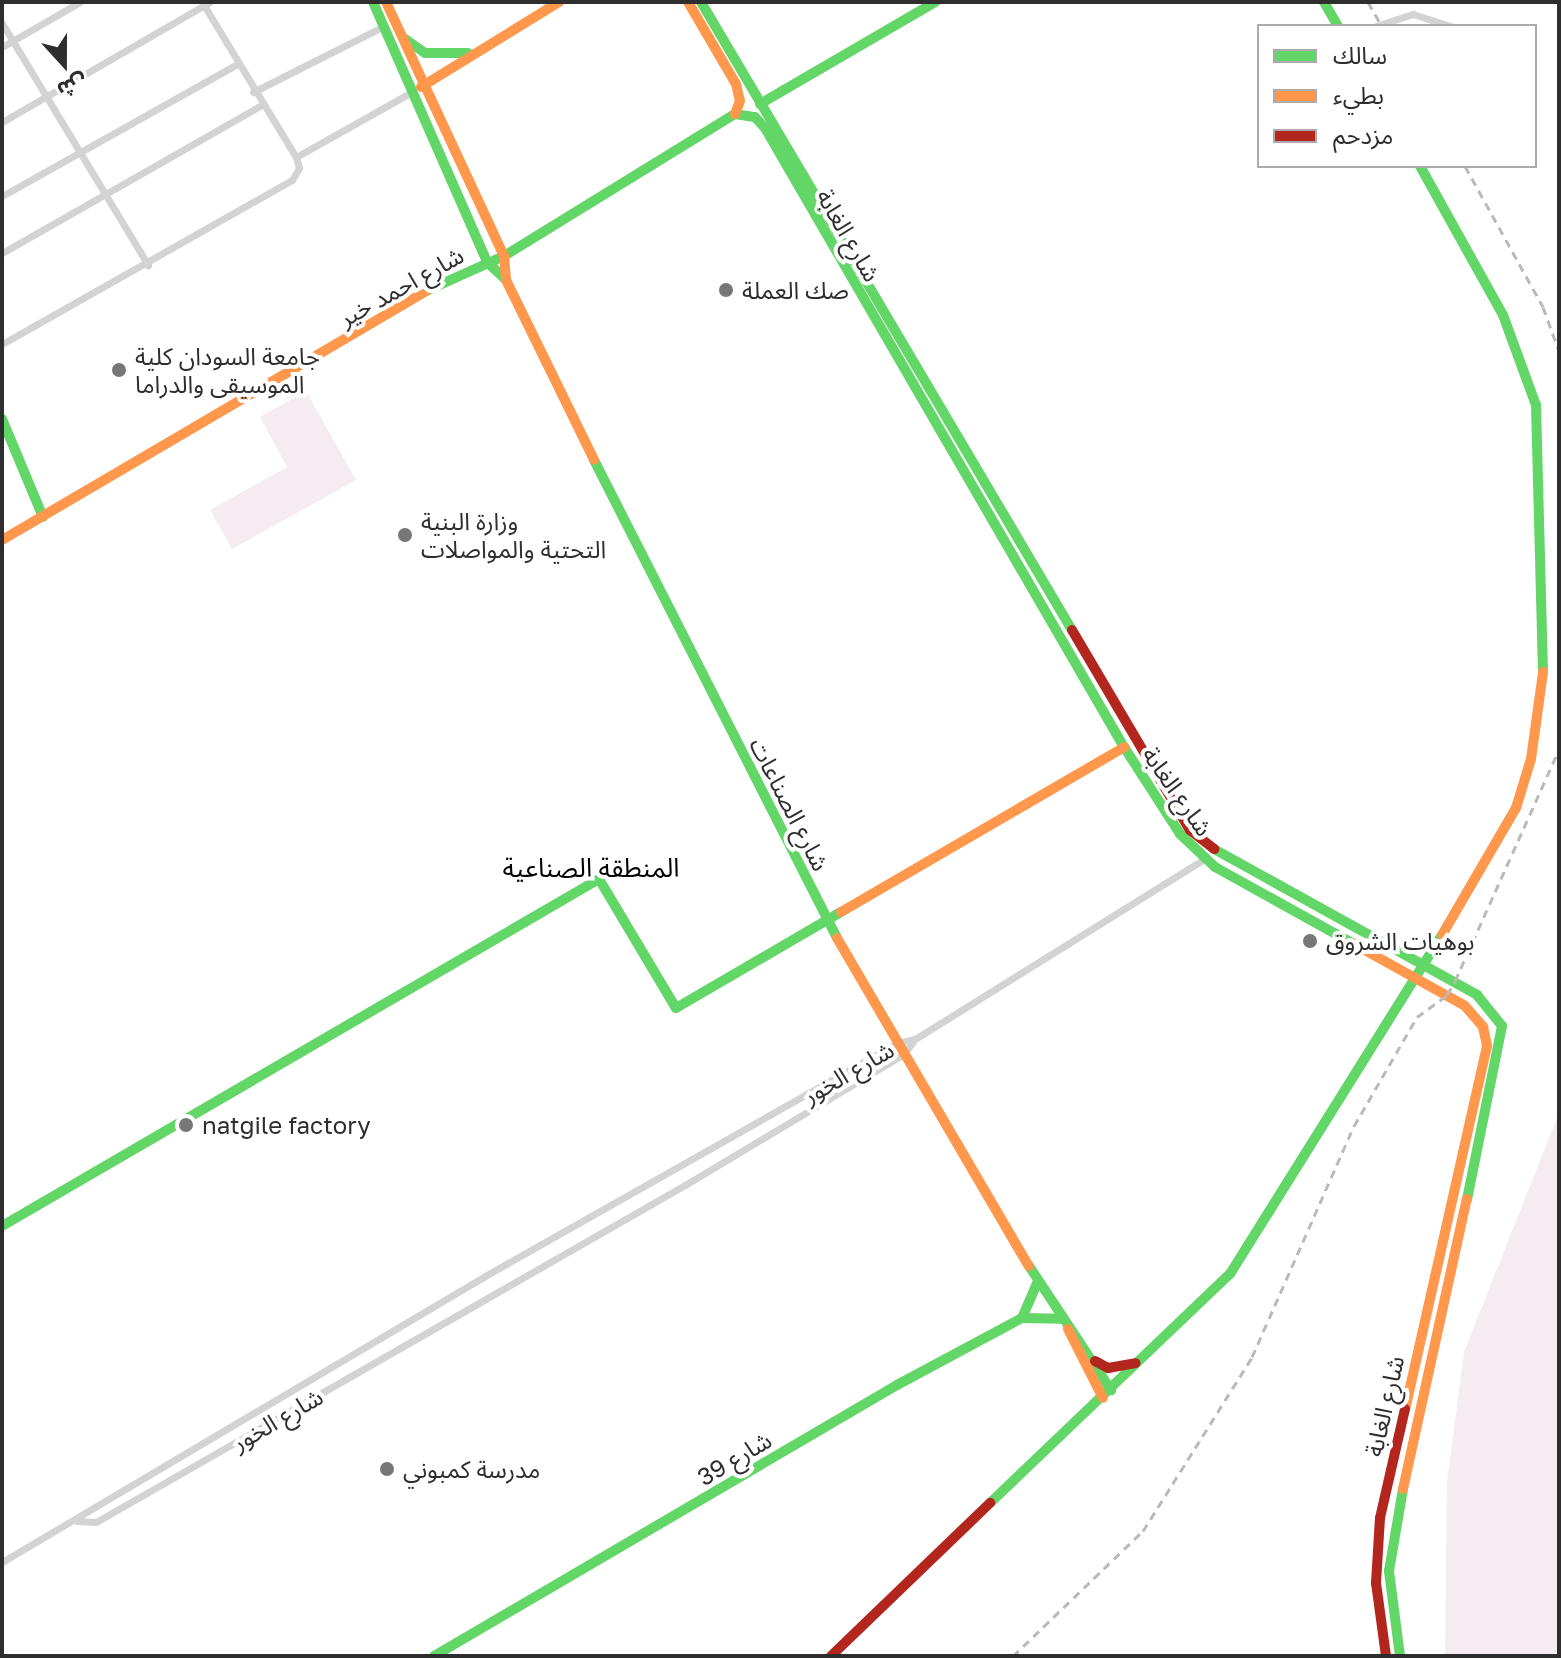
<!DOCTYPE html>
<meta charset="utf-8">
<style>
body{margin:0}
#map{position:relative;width:1561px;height:1658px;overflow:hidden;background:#fff;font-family:"Golos Text","Noto Sans Arabic",sans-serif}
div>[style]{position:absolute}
.green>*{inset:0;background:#f4ecf1}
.street>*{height:7px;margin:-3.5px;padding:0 3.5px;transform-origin:3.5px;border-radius:3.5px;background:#d3d3d3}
.fast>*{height:10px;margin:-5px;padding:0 5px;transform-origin:5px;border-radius:5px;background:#63d668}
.slow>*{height:10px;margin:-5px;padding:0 5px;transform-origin:5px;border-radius:5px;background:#ff974d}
.jam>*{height:10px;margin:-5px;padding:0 5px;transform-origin:5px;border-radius:5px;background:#b3261e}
.rail>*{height:3px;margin-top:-1.5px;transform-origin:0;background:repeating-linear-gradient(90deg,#bababa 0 8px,transparent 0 14px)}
.dots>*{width:22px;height:22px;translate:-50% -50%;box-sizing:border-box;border:4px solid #fff;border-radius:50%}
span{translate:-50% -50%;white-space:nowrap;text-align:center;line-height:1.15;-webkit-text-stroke:8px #fff;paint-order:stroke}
.street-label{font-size:24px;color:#2e2e2e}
.poi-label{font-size:24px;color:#2e2e2e}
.left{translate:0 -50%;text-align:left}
.neighbourhood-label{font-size:26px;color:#000}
.frame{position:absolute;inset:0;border:4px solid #2e2e2e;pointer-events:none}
.legend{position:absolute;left:1257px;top:24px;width:280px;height:144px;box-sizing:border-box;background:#fff;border:2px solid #ababab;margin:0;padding:10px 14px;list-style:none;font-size:24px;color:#2e2e2e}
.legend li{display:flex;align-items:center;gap:16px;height:40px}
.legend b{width:40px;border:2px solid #ababab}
.north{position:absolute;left:24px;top:24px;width:80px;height:80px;-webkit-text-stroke:6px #fff;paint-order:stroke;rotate:159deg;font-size:22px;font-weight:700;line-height:32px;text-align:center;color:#2e2e2e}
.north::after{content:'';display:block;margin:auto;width:28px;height:36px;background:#2e2e2e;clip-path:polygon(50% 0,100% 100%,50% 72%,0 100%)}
</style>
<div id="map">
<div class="green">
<i style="clip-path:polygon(306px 391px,356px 480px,232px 549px,210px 510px,287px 467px,260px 417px)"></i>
<i style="clip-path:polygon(1559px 1113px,1559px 1656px,1445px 1656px,1447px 1482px,1464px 1352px)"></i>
</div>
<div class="street">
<i style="left:202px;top:2px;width:181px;rotate:58.8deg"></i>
<i style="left:2px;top:23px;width:283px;rotate:58.9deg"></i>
<i style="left:1376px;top:26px;width:39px;rotate:-18deg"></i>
<i style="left:1413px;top:14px;width:40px;rotate:18deg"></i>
<i style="left:2px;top:47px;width:90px;rotate:-30deg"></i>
<i style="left:253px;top:92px;width:147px;rotate:-26.7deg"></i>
<i style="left:2px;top:122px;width:240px;rotate:-30deg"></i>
<i style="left:2px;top:196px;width:270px;rotate:-29.3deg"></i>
<i style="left:2px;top:253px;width:298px;rotate:-29.7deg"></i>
<i style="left:2px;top:344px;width:333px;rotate:-29.5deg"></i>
<i style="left:292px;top:180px;width:14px;rotate:-60deg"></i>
<i style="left:299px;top:168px;width:11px;rotate:-105deg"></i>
<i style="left:296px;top:157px;width:133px;rotate:-29.3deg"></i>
<i style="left:77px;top:1521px;width:19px;rotate:3deg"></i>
<i style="left:96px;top:1522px;width:679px;rotate:-29.78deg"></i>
<i style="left:685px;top:1185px;width:255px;rotate:-30.9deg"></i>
<i style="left:904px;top:1054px;width:19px;rotate:-54deg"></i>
<i style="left:2px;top:1562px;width:561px;rotate:-30.63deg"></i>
<i style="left:485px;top:1276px;width:473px;rotate:-29.5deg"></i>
<i style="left:897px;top:1043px;width:18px;rotate:-13deg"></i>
<i style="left:915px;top:1039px;width:340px;rotate:-31.9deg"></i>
</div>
<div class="fast">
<i style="left:373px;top:2px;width:284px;rotate:66.3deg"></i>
<i style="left:487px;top:262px;width:26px;rotate:43deg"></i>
<i style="left:701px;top:2px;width:729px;rotate:59.43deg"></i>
<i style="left:1324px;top:2px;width:28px;rotate:60deg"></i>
<i style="left:405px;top:39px;width:24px;rotate:35deg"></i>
<i style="left:425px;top:53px;width:43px"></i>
<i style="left:760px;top:104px;width:203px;rotate:-30.2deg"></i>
<i style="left:735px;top:114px;width:20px;rotate:9deg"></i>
<i style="left:755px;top:117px;width:15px;rotate:48deg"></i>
<i style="left:765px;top:128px;width:716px;rotate:59.89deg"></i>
<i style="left:1124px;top:747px;width:103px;rotate:57.2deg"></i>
<i style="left:1180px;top:834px;width:48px;rotate:43.3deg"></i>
<i style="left:1215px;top:867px;width:157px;rotate:29deg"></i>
<i style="left:1420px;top:166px;width:171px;rotate:60.9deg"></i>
<i style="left:1503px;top:315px;width:96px;rotate:69.9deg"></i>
<i style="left:1536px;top:405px;width:267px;rotate:88.5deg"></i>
<i style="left:426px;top:291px;width:85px;rotate:-24.2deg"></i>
<i style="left:504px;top:256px;width:271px;rotate:-31.6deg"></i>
<i style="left:2px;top:419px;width:106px;rotate:67.3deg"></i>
<i style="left:594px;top:460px;width:536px;rotate:63.05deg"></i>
<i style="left:1214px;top:849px;width:301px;rotate:29deg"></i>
<i style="left:1477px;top:995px;width:40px;rotate:51deg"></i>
<i style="left:1502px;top:1026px;width:177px;rotate:101.4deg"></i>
<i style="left:2px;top:1226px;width:691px;rotate:-30.17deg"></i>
<i style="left:599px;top:879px;width:150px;rotate:59.2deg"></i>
<i style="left:676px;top:1008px;width:191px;rotate:-30.2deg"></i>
<i style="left:1029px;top:1266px;width:149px;rotate:56.5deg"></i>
<i style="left:1022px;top:1318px;width:40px;rotate:-66.6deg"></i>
<i style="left:990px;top:1503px;width:332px;rotate:-43.7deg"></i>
<i style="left:1230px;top:1274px;width:400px;rotate:-58deg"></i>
<i style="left:434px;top:1656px;width:536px;rotate:-30.34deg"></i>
<i style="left:897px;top:1385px;width:142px;rotate:-28.2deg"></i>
<i style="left:1022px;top:1318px;width:39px;rotate:1deg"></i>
<i style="left:1400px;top:1656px;width:86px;rotate:-97.4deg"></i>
<i style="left:1389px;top:1571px;width:83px;rotate:-80.3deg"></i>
</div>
<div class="slow">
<i style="left:386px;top:2px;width:280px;rotate:65.1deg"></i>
<i style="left:504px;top:256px;width:24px;rotate:85deg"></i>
<i style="left:506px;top:280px;width:200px;rotate:63.9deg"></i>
<i style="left:688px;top:2px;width:95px;rotate:59.7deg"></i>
<i style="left:736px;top:84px;width:17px;rotate:77deg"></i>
<i style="left:740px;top:101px;width:14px;rotate:111deg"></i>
<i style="left:421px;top:87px;width:162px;rotate:-31.6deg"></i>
<i style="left:2px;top:540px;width:492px;rotate:-30.4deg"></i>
<i style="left:841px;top:912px;width:328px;rotate:-30.2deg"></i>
<i style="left:1442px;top:935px;width:147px;rotate:-59.8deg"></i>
<i style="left:1516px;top:808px;width:51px;rotate:-73deg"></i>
<i style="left:1531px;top:759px;width:88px;rotate:-82.1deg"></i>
<i style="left:837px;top:938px;width:380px;rotate:59.7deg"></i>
<i style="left:1352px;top:943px;width:129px;rotate:29.1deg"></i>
<i style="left:1465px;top:1006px;width:28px;rotate:49deg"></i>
<i style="left:1483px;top:1027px;width:19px;rotate:78deg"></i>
<i style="left:1487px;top:1046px;width:372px;rotate:102.7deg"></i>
<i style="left:1068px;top:1329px;width:77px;rotate:63.1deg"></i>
<i style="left:1403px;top:1489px;width:297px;rotate:-77.6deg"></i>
</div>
<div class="jam">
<i style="left:1072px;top:630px;width:232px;rotate:59.5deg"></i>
<i style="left:1190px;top:830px;width:31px;rotate:38deg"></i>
<i style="left:1095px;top:1361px;width:15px;rotate:28deg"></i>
<i style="left:1108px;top:1368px;width:28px;rotate:-10deg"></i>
<i style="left:831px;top:1656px;width:221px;rotate:-43.9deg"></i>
<i style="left:1386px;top:1656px;width:74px;rotate:-97.8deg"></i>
<i style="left:1376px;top:1583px;width:65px;rotate:-86.5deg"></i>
<i style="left:1380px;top:1518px;width:112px;rotate:-77.1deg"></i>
</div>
<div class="rail">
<i style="left:1368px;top:2px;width:28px;rotate:60deg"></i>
<i style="left:1465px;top:166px;width:161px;rotate:61deg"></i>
<i style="left:1543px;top:307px;width:47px;rotate:70deg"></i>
<i style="left:1013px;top:1656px;width:180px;rotate:-43.9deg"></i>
<i style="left:1143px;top:1531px;width:205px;rotate:-57.9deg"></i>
<i style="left:1252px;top:1357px;width:253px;rotate:-66.2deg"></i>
<i style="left:1354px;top:1126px;width:126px;rotate:-60deg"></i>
<i style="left:1417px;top:1017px;width:37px;rotate:-36deg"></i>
<i style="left:1447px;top:995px;width:16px;rotate:-60deg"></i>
<i style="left:1455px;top:981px;width:253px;rotate:-65.8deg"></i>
</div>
<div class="dots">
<i style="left:726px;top:290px;background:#777"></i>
<i style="left:119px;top:370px;background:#777"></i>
<i style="left:405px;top:535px;background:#777"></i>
<i style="left:1310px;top:941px;background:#777"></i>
<i style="left:186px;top:1125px;background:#777"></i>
<i style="left:387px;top:1469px;background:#777"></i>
</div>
<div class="street-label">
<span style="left:849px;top:235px;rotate:60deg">شارع الغابة</span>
<span style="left:401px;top:286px;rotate:-29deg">شارع احمد خير</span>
<span style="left:1178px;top:791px;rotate:55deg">شارع الغابة</span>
<span style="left:790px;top:804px;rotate:63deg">شارع الصناعات</span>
<span style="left:848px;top:1072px;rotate:-30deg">شارع الخور</span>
<span style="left:1384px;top:1406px;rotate:-77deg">شارع الغابة</span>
<span style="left:277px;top:1419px;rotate:-30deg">شارع الخور</span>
<span style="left:734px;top:1458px;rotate:-31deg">شارع 39</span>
</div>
<div class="poi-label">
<span class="left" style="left:742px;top:290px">صك العملة</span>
<span class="left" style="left:135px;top:370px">جامعة السودان كلية<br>الموسيقى والدراما</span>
<span class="left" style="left:421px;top:535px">وزارة البنية<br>التحتية والمواصلات</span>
<span class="left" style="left:1326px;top:941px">بوهيات الشروق</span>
<span class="left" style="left:202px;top:1125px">natgile factory</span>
<span class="left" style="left:403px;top:1469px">مدرسة كمبوني</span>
</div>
<div class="neighbourhood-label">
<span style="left:591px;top:868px">المنطقة الصناعية</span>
</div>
<div class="frame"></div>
<ul class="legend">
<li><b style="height:10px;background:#63d668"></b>سالك</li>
<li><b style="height:10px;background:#ff974d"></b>بطيء</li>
<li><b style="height:10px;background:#b3261e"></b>مزدحم</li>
</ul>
<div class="north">ش</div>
</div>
